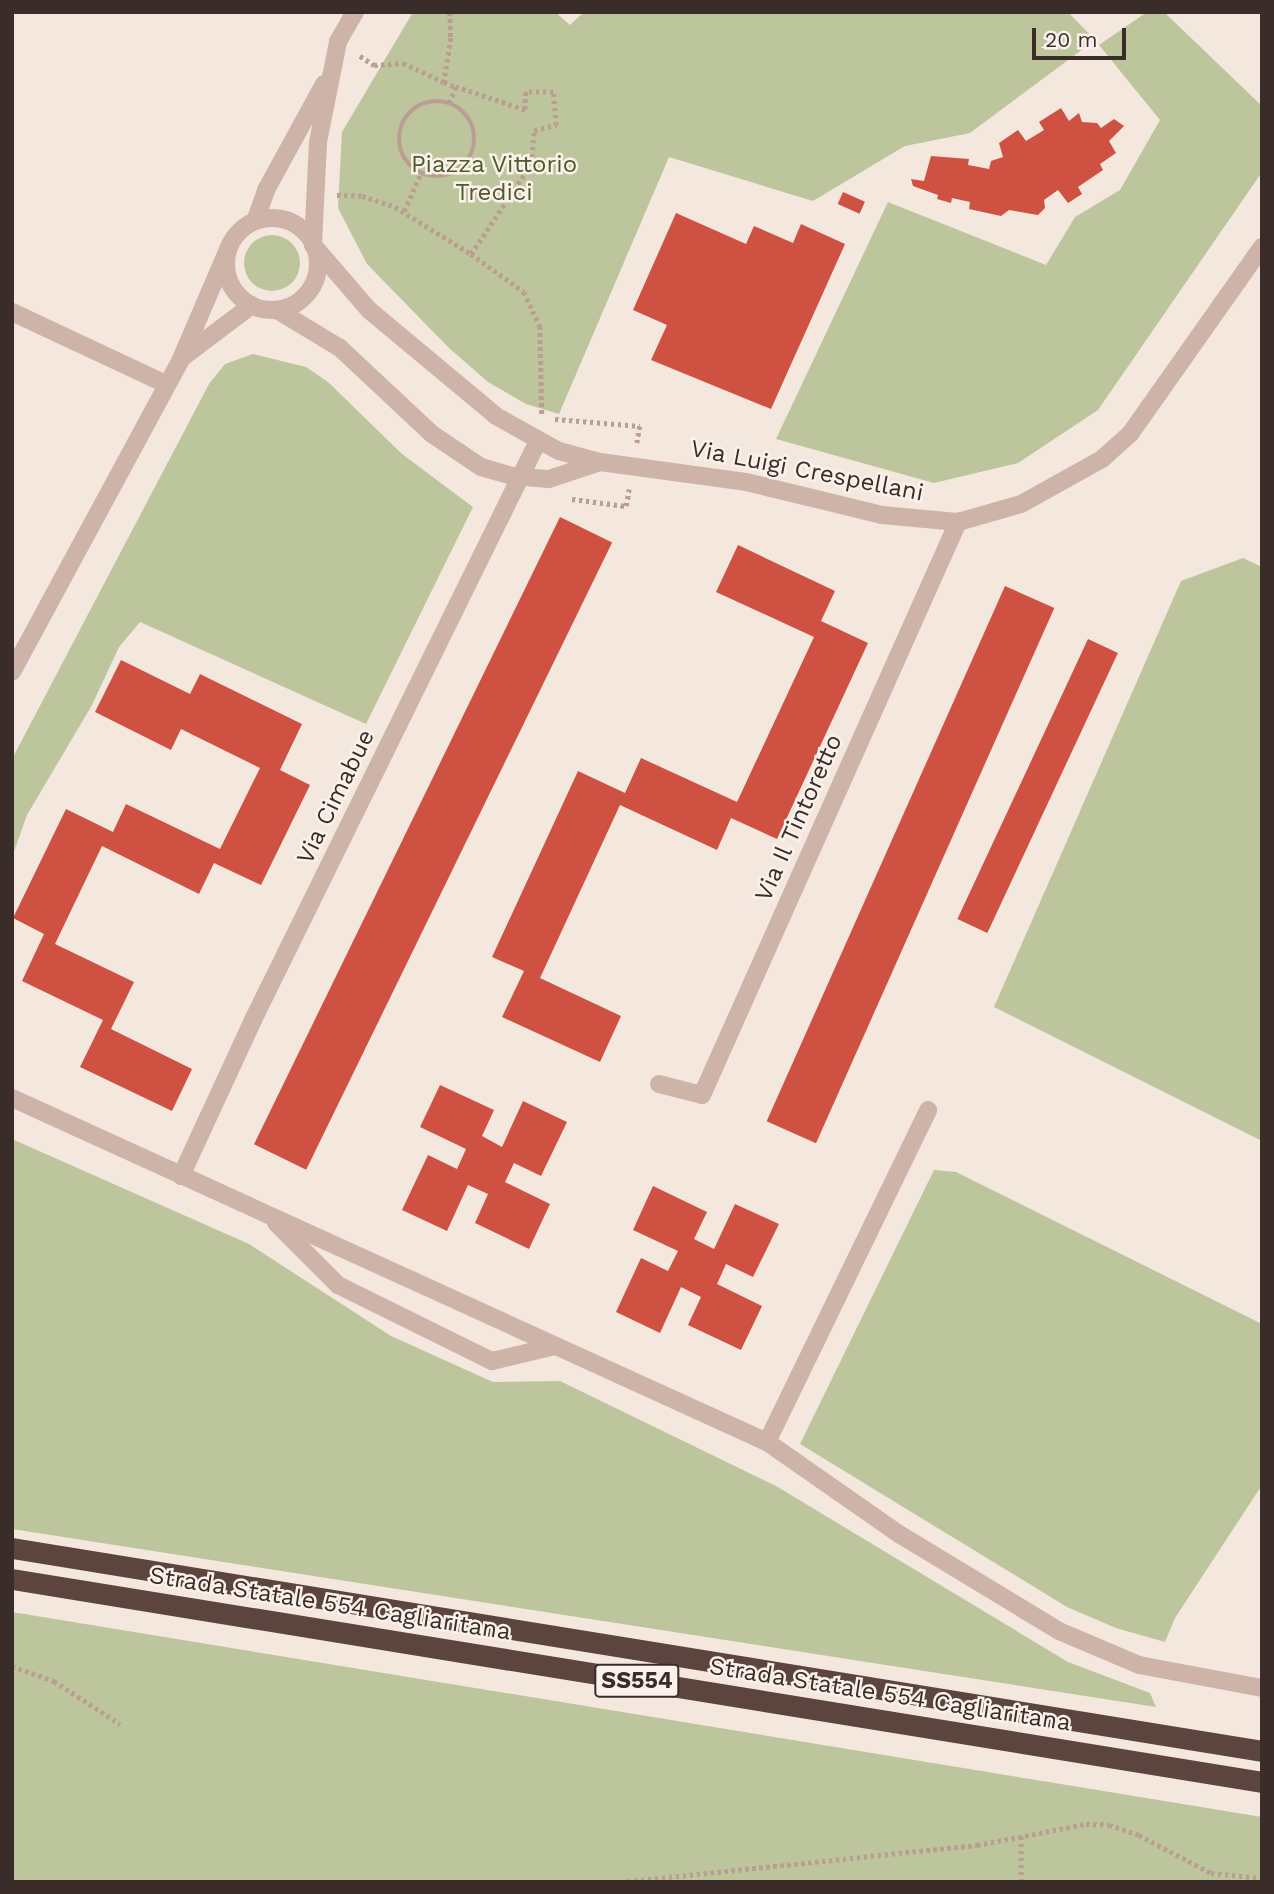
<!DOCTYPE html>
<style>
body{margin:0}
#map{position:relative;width:1274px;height:1894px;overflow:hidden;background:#f4e7de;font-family:"Work Sans",sans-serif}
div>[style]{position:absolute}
.green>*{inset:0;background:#bdc59c}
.round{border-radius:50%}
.building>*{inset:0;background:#ce5142;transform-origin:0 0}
.path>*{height:4.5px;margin-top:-2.25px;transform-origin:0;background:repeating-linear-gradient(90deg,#ba9e92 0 3.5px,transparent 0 7px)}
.path>.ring{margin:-2.25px;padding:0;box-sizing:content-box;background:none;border:4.5px solid #ba9e92;border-radius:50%}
.minor>*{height:18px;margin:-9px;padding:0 9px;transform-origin:9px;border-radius:9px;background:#ceb4a8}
.minor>.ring{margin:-9px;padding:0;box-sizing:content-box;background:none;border:18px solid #ceb4a8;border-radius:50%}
.highway>*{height:21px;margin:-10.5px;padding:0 10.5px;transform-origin:10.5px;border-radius:10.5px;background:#5c443f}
span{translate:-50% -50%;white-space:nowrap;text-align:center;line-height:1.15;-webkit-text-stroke:5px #fbf1eb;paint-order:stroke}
.shield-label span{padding:2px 5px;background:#fbf1eb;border:2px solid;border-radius:5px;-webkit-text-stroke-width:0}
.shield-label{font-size:23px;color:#3a2c29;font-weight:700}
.park-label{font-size:24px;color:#4f5a2b}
.street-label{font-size:24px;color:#3a2c29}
.frame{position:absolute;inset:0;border:14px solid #3a2c29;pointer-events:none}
.scale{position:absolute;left:1032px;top:28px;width:94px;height:32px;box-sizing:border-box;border:4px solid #3a2c29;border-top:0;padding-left:9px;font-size:21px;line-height:24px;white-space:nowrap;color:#3a2c29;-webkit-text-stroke:5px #fbf1eb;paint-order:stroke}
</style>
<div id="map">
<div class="green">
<i style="clip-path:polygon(413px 12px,555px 12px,570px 25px,584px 12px,1068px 12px,1095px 40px,970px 133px,905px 146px,813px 201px,669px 157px,559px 414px,526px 404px,488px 382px,449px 348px,367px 264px,338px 208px,342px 132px)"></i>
<i style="clip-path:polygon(1147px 12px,1164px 12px,1262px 106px,1262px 172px,1098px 410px,1018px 463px,934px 483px,776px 439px,888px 202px,1046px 265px,1075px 217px,1120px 190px,1160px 120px,1099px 45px)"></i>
<i class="round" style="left:244px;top:235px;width:56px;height:56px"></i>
<i style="clip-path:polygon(253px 354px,306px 367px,328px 382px,402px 454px,473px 507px,366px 724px,140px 622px,119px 647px,92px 705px,27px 815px,12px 857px,12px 759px,209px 384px,225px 364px)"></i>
<i style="clip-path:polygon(1243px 558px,1262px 567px,1262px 1141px,994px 1007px,1181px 581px)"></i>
<i style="clip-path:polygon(12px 1139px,249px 1244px,391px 1336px,493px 1382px,560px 1381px,776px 1486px,1068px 1662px,1150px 1693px,1156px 1707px,12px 1529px)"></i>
<i style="clip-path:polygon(934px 1170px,956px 1172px,1262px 1324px,1262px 1485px,1175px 1618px,1165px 1642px,1116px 1628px,1067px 1607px,800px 1444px)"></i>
<i style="clip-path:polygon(12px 1612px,1262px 1817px,1262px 1882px,12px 1882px)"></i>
</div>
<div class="building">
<i style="clip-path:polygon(1061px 108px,1069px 121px,1079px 113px,1082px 122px,1097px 123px,1101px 128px,1114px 119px,1124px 126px,1109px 141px,1116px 153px,1100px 164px,1103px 170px,1078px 187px,1082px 194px,1068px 203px,1058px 190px,1044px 200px,1045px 208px,1038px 215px,1009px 210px,1001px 216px,969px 209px,970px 202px,952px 198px,951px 203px,937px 199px,938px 195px,913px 186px,911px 179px,924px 181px,931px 156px,969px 159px,968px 165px,989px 169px,991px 161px,1003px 157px,999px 143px,1018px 130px,1026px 141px,1044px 130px,1039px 122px)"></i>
<i style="left:843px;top:192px;width:24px;height:13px;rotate:24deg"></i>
<i style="clip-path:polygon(676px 213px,746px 244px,754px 226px,793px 243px,801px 224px,845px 244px,771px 409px,651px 360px,667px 325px,633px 310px)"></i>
<i style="left:560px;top:517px;width:58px;height:698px;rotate:26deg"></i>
<i style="clip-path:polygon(738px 545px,835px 591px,821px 621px,868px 643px,777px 839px,731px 818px,717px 850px,620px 805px,540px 978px,621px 1016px,600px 1062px,502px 1017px,524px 971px,492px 957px,578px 771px,625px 793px,641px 758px,737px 802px,814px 637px,716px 592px)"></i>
<i style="left:1005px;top:586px;width:54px;height:586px;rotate:24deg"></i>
<i style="left:1088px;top:639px;width:33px;height:309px;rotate:25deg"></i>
<i style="clip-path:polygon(121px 660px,190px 694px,200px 674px,302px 724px,280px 770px,310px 785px,261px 885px,214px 863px,199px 894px,102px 846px,55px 944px,134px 982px,111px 1029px,192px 1069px,172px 1111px,80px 1067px,103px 1020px,22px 981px,44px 934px,13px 918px,66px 809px,113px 832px,126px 804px,220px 849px,260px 768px,181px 729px,171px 750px,95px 712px)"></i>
<i style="clip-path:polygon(440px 1085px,494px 1110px,482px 1136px,502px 1147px,523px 1101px,567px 1122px,541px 1176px,514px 1163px,505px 1182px,550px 1204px,529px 1249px,475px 1223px,488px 1194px,468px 1185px,447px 1231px,402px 1210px,428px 1155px,457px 1169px,466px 1149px,420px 1127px)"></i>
<i style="clip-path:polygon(653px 1186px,707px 1212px,694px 1239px,714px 1249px,735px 1204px,779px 1224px,753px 1277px,726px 1264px,717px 1284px,762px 1306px,741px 1350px,688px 1325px,701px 1297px,681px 1287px,660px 1333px,616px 1312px,641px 1258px,668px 1271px,678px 1251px,633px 1230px)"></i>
</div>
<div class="path">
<i style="left:450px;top:12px;width:26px;rotate:88deg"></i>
<i style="left:451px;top:38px;width:45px;rotate:99deg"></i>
<i style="left:444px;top:82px;width:13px;rotate:23deg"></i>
<i style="left:360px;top:56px;width:17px;rotate:33deg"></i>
<i style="left:374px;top:65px;width:29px;rotate:-4deg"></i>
<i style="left:403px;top:63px;width:45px;rotate:24.9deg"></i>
<i class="ring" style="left:399px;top:101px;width:71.5px;height:71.5px"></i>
<i style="left:337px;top:195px;width:25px;rotate:2deg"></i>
<i style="left:362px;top:196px;width:35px;rotate:18deg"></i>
<i style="left:395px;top:207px;width:89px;rotate:31.7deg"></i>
<i style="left:471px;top:254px;width:108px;rotate:-56.3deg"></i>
<i style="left:531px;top:164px;width:34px;rotate:-85deg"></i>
<i style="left:534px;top:130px;width:23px;rotate:-13deg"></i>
<i style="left:556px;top:125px;width:33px;rotate:-95deg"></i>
<i style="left:553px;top:92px;width:27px;rotate:180deg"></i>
<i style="left:526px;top:92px;width:18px;rotate:93deg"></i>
<i style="left:525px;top:110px;width:73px;rotate:-161.6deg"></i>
<i style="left:456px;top:87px;width:17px;rotate:111deg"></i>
<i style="left:404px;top:211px;width:42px;rotate:-65.9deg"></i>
<i style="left:471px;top:254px;width:65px;rotate:35.6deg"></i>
<i style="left:524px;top:292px;width:38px;rotate:65deg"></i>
<i style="left:540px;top:326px;width:88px;rotate:88.7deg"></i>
<i style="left:555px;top:419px;width:85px;rotate:4.7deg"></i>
<i style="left:640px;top:426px;width:17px;rotate:100deg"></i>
<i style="left:572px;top:499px;width:54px;rotate:7.4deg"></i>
<i style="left:626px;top:506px;width:17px;rotate:-80deg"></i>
<i style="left:12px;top:1666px;width:45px;rotate:19.7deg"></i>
<i style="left:54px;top:1681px;width:79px;rotate:33.1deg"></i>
<i style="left:620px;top:1882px;width:359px;rotate:-5.9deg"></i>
<i style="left:977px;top:1845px;width:111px;rotate:-10.9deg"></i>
<i style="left:1086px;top:1824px;width:23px;rotate:2deg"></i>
<i style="left:1109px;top:1825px;width:32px;rotate:18deg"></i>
<i style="left:1139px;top:1835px;width:81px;rotate:27.8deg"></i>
<i style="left:1211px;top:1873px;width:51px;rotate:5.6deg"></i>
<i style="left:1021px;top:1882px;width:46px;rotate:-90deg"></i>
</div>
<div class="minor">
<i style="left:355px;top:12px;width:34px;rotate:120deg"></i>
<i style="left:338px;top:42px;width:102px;rotate:101.3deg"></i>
<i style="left:318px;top:142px;width:103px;rotate:92.8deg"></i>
<i style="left:313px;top:245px;width:86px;rotate:49.3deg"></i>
<i style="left:369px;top:310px;width:165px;rotate:39.8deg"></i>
<i style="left:496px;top:416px;width:72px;rotate:29.1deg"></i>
<i style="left:559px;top:451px;width:42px;rotate:15deg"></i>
<i style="left:600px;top:462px;width:147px;rotate:7.8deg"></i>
<i style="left:746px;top:482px;width:140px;rotate:13.6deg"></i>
<i style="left:882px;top:515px;width:76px;rotate:5.3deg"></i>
<i style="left:958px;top:522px;width:66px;rotate:-15.9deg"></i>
<i style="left:1021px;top:504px;width:93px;rotate:-29.1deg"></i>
<i style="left:1102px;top:459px;width:38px;rotate:-42deg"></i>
<i style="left:1130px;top:434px;width:229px;rotate:-54.8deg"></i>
<i class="ring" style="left:226px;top:218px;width:74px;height:74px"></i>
<i style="left:255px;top:221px;width:33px;rotate:-70deg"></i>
<i style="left:266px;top:190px;width:121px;rotate:-61.3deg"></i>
<i style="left:277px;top:310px;width:74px;rotate:31.1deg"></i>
<i style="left:340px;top:348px;width:126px;rotate:43.1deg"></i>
<i style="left:432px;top:434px;width:59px;rotate:34deg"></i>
<i style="left:481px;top:467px;width:33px;rotate:16deg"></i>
<i style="left:513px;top:476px;width:36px;rotate:5deg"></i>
<i style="left:549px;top:479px;width:54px;rotate:-18.4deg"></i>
<i style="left:12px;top:312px;width:170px;rotate:25.1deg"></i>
<i style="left:183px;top:357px;width:86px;rotate:-37deg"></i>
<i style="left:12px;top:672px;width:356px;rotate:-61.6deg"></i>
<i style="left:181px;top:359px;width:122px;rotate:-66.8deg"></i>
<i style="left:659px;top:1084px;width:44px;rotate:14.3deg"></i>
<i style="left:702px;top:1095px;width:628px;rotate:-65.93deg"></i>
<i style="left:12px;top:1098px;width:830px;rotate:24.5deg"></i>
<i style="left:767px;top:1442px;width:161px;rotate:34.9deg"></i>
<i style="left:899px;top:1534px;width:187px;rotate:31.2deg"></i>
<i style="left:1059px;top:1631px;width:87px;rotate:23deg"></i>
<i style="left:1139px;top:1665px;width:125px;rotate:10.6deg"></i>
<i style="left:181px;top:1176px;width:172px;rotate:-65.2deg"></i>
<i style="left:253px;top:1020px;width:645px;rotate:-63.79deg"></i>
<i style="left:276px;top:1223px;width:88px;rotate:45deg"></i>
<i style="left:338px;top:1285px;width:172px;rotate:26.3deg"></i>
<i style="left:492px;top:1361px;width:65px;rotate:-13.4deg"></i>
<i style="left:767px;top:1442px;width:369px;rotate:-64.1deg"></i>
</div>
<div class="highway">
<i style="left:12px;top:1548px;width:1266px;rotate:9.22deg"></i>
<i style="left:12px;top:1579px;width:1266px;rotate:9.22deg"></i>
</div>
<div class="shield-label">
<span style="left:637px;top:1681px">SS554</span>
</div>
<div class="park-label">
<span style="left:494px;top:179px">Piazza Vittorio<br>Tredici</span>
</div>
<div class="street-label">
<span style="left:807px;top:471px;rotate:11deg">Via Luigi Crespellani</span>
<span style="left:336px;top:797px;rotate:-64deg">Via Cimabue</span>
<span style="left:799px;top:818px;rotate:-66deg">Via Il Tintoretto</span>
<span style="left:330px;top:1604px;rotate:9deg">Strada Statale 554 Cagliaritana</span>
<span style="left:890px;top:1695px;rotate:9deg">Strada Statale 554 Cagliaritana</span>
</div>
<div class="frame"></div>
<div class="scale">20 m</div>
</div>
